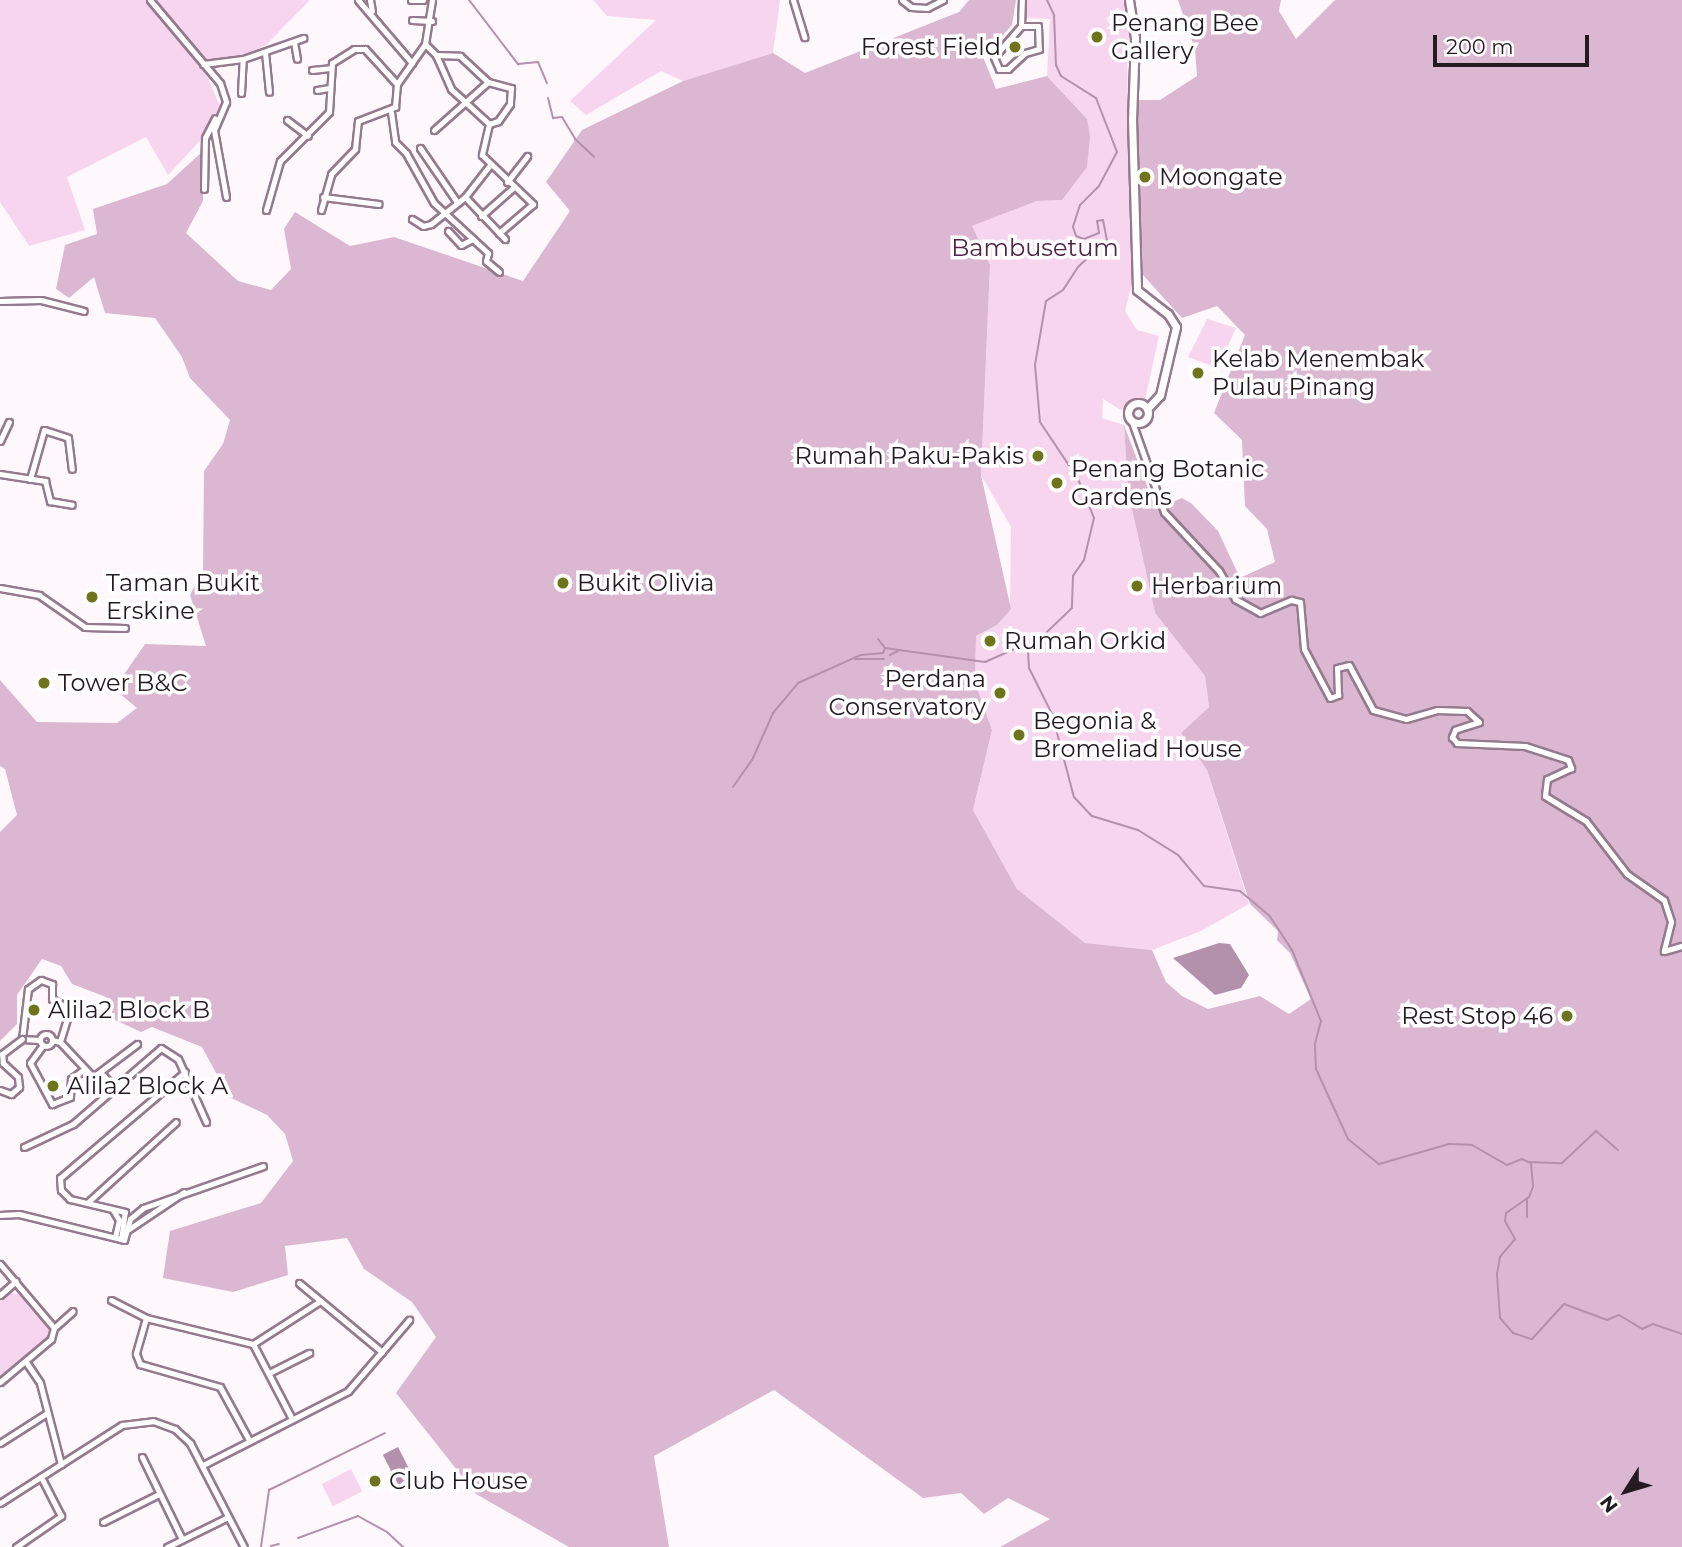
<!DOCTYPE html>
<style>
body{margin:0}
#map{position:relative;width:1682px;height:1547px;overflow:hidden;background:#fef8fc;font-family:Montserrat,sans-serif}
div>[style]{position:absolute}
.green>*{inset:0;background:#f8d5ef;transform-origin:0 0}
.forest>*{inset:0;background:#dcb7d2}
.water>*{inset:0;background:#b491ab;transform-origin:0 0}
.stream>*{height:2px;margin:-1px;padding:0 1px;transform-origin:1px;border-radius:1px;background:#b491ab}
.roads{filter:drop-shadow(2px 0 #947a8d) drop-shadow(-2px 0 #947a8d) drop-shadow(0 2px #947a8d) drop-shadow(0 -2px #947a8d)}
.street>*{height:5px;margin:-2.5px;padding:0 2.5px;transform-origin:2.5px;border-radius:2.5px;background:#fff}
.street>.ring{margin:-2.5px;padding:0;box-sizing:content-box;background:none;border:5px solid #fff;border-radius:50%}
.secondary>*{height:7px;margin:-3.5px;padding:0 3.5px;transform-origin:3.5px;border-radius:3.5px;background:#fff}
.secondary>.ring{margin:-3.5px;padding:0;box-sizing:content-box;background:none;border:7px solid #fff;border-radius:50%}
.bridges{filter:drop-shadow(2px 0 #947a8d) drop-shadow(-2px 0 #947a8d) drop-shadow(0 2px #947a8d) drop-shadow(0 -2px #947a8d)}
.street-bridge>*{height:5px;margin:-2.5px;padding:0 2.5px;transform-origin:2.5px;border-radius:2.5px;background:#fff}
.dots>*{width:19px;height:19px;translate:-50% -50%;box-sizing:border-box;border:4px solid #fff;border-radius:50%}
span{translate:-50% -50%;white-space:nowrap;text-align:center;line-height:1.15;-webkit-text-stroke:7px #fff;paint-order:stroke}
.poi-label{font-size:24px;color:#241a21}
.left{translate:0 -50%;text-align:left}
.right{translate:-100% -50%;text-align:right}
.park-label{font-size:24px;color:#512348}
.north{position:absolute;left:1591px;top:1456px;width:70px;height:70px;-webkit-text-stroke:5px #fff;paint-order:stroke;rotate:233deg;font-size:19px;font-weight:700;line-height:28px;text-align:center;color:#241a21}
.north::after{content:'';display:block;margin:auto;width:24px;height:32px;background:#241a21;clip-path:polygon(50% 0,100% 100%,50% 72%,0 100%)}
.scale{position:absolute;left:1433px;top:35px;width:156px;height:32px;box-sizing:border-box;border:4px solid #241a21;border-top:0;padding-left:9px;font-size:21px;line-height:24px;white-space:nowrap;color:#241a21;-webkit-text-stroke:5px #fff;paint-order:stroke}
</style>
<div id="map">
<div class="green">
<i style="clip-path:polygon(0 0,310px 0,266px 45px,206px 74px,224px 115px,168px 175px,146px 137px,67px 177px,85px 230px,29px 246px,0 202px)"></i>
<i style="clip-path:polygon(593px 0,780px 0,773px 53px,683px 81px,661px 71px,586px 115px,570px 101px,656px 20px,607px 16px)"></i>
<i style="clip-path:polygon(1026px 0,1123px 0,1131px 25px,1127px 52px,1132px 284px,1125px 311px,1137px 330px,1159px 336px,1145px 400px,1133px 399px,1121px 410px,1103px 399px,1102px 418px,1124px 425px,1128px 491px,1155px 613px,1205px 676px,1209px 707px,1181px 733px,1207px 770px,1249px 904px,1201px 931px,1152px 950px,1085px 943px,1017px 889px,973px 810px,992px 730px,975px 682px,976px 636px,997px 625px,1010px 609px,1011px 527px,981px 475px,990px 265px,971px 226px,1037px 201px,1062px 200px,1087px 119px,1047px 76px,1050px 19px,1024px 18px)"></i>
<i style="clip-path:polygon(1207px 319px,1236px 328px,1218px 368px,1188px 357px)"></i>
<i style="clip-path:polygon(11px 1293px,19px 1294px,49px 1330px,48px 1336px,0 1377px,0 1302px)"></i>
<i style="left:351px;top:1469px;width:25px;height:33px;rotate:63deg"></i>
</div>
<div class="forest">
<i style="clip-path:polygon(969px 0,1016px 0,1012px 25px,983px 57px,996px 89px,1047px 76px,1087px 119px,1090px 137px,1087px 167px,1062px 200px,1037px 201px,972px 226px,990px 265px,981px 475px,1011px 609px,997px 625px,976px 636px,975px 682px,992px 730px,973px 810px,1017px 889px,1085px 943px,1152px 950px,1166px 982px,1182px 996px,1208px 1009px,1260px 996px,1289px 1014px,1311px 999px,1290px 953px,1277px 940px,1278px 931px,1250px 904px,1207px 770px,1181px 733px,1209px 707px,1205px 676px,1155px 613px,1128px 491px,1124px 425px,1156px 509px,1182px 498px,1191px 503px,1218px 531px,1240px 578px,1275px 562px,1267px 529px,1245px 506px,1242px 440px,1214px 413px,1245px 335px,1217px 306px,1182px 318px,1143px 275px,1137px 100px,1160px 100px,1197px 76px,1195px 49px,1178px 0,1281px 0,1279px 11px,1296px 39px,1335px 0,1682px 0,1682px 1547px,1000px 1547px,1050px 1519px,1008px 1498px,984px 1514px,961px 1493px,923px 1498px,774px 1390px,654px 1456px,669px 1547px,569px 1547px,476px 1494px,396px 1393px,436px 1337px,412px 1302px,364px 1269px,347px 1238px,285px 1246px,288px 1275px,233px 1292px,163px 1278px,170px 1231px,261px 1203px,293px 1161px,285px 1134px,267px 1115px,229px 1097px,202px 1047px,152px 1027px,141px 1032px,115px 1020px,106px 997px,72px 984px,61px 966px,42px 959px,17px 995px,17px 1024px,0 1041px,0 832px,17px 815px,5px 769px,0 766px,0 680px,37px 722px,117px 723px,137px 708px,114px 689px,145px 644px,206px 646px,190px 595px,203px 570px,204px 471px,223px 444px,230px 420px,190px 378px,182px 357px,155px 318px,105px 313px,94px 277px,69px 298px,56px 289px,65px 245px,97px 234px,93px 209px,167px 184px,203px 151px,203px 201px,186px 233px,238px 281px,271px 290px,291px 269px,284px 229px,295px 212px,350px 246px,394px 237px,523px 281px,570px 211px,546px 182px,582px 130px,683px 81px,773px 53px,805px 73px,959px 12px)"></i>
</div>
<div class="water">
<i style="clip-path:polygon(1219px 943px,1230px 944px,1249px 975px,1241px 988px,1215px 995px,1173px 958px)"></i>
<i style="left:398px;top:1447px;width:38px;height:17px;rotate:63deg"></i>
</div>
<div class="stream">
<i style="left:469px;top:0;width:81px;rotate:52.6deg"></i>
<i style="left:518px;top:64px;width:20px;rotate:-6deg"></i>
<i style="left:538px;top:62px;width:23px;rotate:67deg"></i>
<i style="left:1047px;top:0;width:17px;rotate:65deg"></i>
<i style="left:1054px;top:15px;width:50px;rotate:87.7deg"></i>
<i style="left:1056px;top:65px;width:12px;rotate:66deg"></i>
<i style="left:1061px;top:76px;width:41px;rotate:32.2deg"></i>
<i style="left:1096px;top:98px;width:58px;rotate:68.7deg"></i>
<i style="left:1117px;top:152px;width:38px;rotate:118deg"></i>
<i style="left:1099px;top:186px;width:27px;rotate:135deg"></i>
<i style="left:1080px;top:205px;width:23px;rotate:108deg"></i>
<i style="left:1073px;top:227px;width:9px;rotate:72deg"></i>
<i style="left:1076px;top:236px;width:9px;rotate:21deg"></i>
<i style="left:1084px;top:239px;width:16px;rotate:-22deg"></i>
<i style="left:1099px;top:233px;width:12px;rotate:-99deg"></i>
<i style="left:1097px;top:221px;width:6px;rotate:-9deg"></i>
<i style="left:1103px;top:220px;width:20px;rotate:79deg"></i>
<i style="left:1107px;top:240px;width:40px;rotate:137deg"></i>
<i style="left:1078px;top:267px;width:27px;rotate:123deg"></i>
<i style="left:1063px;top:290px;width:20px;rotate:147deg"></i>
<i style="left:1046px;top:301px;width:65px;rotate:99.8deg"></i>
<i style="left:1035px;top:365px;width:57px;rotate:85deg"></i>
<i style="left:1040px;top:422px;width:69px;rotate:56.3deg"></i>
<i style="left:1078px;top:479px;width:42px;rotate:67.7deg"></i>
<i style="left:1094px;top:518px;width:43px;rotate:103.4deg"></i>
<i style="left:1084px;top:560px;width:19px;rotate:125deg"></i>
<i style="left:1073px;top:576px;width:32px;rotate:92deg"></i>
<i style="left:1072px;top:608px;width:61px;rotate:136.3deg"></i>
<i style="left:1028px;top:650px;width:18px;rotate:87deg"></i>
<i style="left:1029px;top:668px;width:51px;rotate:63.4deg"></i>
<i style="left:1052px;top:714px;width:86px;rotate:75.2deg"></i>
<i style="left:1074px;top:797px;width:26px;rotate:47deg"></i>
<i style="left:1092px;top:816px;width:48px;rotate:16.9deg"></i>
<i style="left:1138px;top:830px;width:47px;rotate:32deg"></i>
<i style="left:1178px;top:855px;width:40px;rotate:50deg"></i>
<i style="left:1204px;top:886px;width:36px;rotate:8deg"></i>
<i style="left:1240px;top:891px;width:38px;rotate:40deg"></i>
<i style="left:1269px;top:915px;width:42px;rotate:56.7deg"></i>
<i style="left:1292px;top:950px;width:77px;rotate:67.8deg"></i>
<i style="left:1321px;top:1021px;width:24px;rotate:105deg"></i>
<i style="left:1315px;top:1044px;width:25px;rotate:88deg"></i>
<i style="left:1316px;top:1069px;width:77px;rotate:65.4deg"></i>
<i style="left:1348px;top:1139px;width:40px;rotate:39deg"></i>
<i style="left:1379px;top:1164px;width:73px;rotate:-15.9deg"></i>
<i style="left:1449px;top:1144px;width:23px;rotate:2deg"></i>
<i style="left:1472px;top:1145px;width:40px;rotate:29.7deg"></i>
<i style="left:1507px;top:1165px;width:16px;rotate:-22deg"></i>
<i style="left:1522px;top:1159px;width:10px;rotate:24deg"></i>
<i style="left:1531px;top:1163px;width:24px;rotate:85deg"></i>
<i style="left:1533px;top:1187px;width:11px;rotate:112deg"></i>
<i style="left:1529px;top:1197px;width:28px;rotate:145deg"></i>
<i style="left:1506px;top:1213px;width:8px;rotate:97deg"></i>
<i style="left:1505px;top:1221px;width:21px;rotate:61deg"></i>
<i style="left:1515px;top:1239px;width:23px;rotate:130deg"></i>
<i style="left:1500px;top:1257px;width:17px;rotate:100deg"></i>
<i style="left:1497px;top:1274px;width:44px;rotate:86.1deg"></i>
<i style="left:1500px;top:1318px;width:20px;rotate:49deg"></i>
<i style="left:1513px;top:1333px;width:20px;rotate:18deg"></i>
<i style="left:1532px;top:1339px;width:47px;rotate:-47.6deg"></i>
<i style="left:1564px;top:1304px;width:46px;rotate:20.4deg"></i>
<i style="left:1607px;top:1320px;width:13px;rotate:-23deg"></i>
<i style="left:1619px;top:1315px;width:27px;rotate:31deg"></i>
<i style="left:1642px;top:1329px;width:12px;rotate:-24deg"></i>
<i style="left:1653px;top:1324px;width:31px;rotate:19deg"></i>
<i style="left:548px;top:98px;width:21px;rotate:76deg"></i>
<i style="left:553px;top:118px;width:9px;rotate:-6deg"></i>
<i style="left:562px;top:117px;width:26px;rotate:59deg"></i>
<i style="left:575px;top:139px;width:26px;rotate:43deg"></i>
<i style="left:878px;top:639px;width:11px;rotate:52deg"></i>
<i style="left:890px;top:655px;width:9px;rotate:-27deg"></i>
<i style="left:855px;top:659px;width:29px"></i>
<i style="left:733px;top:787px;width:35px;rotate:-55deg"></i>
<i style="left:753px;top:758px;width:49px;rotate:-66deg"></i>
<i style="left:773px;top:713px;width:39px;rotate:-50deg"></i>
<i style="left:798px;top:683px;width:69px;rotate:-24deg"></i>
<i style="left:861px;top:655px;width:22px;rotate:-5deg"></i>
<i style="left:883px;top:653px;width:5px;rotate:-68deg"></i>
<i style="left:885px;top:648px;width:101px;rotate:8deg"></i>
<i style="left:985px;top:662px;width:39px;rotate:-24deg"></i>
<i style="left:1021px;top:646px;width:8px;rotate:30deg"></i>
<i style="left:1528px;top:1162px;width:34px;rotate:2deg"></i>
<i style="left:1562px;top:1163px;width:47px;rotate:-43.3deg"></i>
<i style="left:1596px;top:1131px;width:29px;rotate:41deg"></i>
<i style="left:1527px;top:1198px;width:19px;rotate:90deg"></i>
<i style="left:298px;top:1538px;width:64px;rotate:-20.1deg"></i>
<i style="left:358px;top:1516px;width:33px;rotate:29deg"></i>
<i style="left:387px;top:1532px;width:22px;rotate:43deg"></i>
<i style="left:271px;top:1546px;width:8px;rotate:-14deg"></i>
<i style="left:261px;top:1547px;width:58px;rotate:-82deg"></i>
<i style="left:269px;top:1490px;width:129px;rotate:-26.2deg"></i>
</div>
<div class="roads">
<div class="street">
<i style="left:150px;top:0;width:109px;rotate:49.9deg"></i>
<i style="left:220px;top:83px;width:20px;rotate:72deg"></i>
<i style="left:226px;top:102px;width:30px;rotate:113deg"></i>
<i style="left:214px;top:130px;width:68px;rotate:79.8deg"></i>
<i style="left:358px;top:0;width:83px;rotate:49.4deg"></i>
<i style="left:370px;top:0;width:11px;rotate:80deg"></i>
<i style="left:411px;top:0;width:12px"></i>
<i style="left:793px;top:0;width:39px;rotate:73deg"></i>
<i style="left:902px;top:0;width:11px;rotate:38deg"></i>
<i style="left:911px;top:7px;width:16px;rotate:4deg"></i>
<i style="left:927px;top:8px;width:18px;rotate:-27deg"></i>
<i style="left:412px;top:20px;width:20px;rotate:3deg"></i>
<i style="left:1021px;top:26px;width:17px"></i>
<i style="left:1038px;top:26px;width:23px;rotate:88deg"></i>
<i style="left:1039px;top:49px;width:15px;rotate:164deg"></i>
<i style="left:1025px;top:53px;width:23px;rotate:137deg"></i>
<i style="left:1008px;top:69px;width:9px;rotate:180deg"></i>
<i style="left:999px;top:69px;width:13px;rotate:-113deg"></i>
<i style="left:994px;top:57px;width:41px;rotate:-48.9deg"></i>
<i style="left:1021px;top:26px;width:26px;rotate:-88deg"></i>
<i style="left:294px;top:42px;width:17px;rotate:80deg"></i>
<i style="left:425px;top:44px;width:16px;rotate:45deg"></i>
<i style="left:436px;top:55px;width:37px;rotate:66deg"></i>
<i style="left:451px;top:89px;width:52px;rotate:42.6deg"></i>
<i style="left:265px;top:52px;width:40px;rotate:84.3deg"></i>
<i style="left:436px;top:55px;width:24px;rotate:2deg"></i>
<i style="left:460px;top:56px;width:38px;rotate:43deg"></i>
<i style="left:488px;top:82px;width:24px;rotate:15deg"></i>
<i style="left:511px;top:88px;width:16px;rotate:94deg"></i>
<i style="left:510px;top:104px;width:21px;rotate:125deg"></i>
<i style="left:498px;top:121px;width:9px;rotate:162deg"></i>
<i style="left:203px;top:64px;width:40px;rotate:-7.1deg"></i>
<i style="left:243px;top:59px;width:64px;rotate:-19.3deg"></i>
<i style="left:312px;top:70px;width:18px;rotate:-6deg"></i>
<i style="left:317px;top:90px;width:11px;rotate:-10deg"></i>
<i style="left:241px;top:93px;width:34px;rotate:-87deg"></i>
<i style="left:391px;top:112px;width:30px;rotate:82deg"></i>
<i style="left:395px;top:142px;width:16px;rotate:45deg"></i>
<i style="left:406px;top:153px;width:57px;rotate:60.8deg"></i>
<i style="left:434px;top:203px;width:74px;rotate:42.8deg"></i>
<i style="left:488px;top:253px;width:8px;rotate:104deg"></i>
<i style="left:486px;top:261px;width:17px;rotate:40deg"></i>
<i style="left:287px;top:120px;width:26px;rotate:37deg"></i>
<i style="left:489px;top:124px;width:32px;rotate:103deg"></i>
<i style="left:482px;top:155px;width:71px;rotate:43.9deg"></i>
<i style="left:533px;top:204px;width:45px;rotate:139.5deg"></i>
<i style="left:434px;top:130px;width:72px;rotate:-41.6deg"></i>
<i style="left:420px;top:148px;width:65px;rotate:55.6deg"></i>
<i style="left:507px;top:182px;width:33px;rotate:-52deg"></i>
<i style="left:204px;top:189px;width:51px;rotate:-88.9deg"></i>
<i style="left:205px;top:138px;width:22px;rotate:-63deg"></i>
<i style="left:323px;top:197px;width:56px;rotate:7.1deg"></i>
<i style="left:465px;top:197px;width:58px;rotate:46.4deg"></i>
<i style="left:266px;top:210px;width:51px;rotate:-74.1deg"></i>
<i style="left:280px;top:161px;width:69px;rotate:-45deg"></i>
<i style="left:329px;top:112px;width:49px;rotate:-86.5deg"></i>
<i style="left:332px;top:63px;width:26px;rotate:-32deg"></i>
<i style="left:354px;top:49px;width:11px"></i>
<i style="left:365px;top:49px;width:47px;rotate:47.6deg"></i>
<i style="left:321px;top:210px;width:37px;rotate:-74deg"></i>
<i style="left:331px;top:174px;width:35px;rotate:-46deg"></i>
<i style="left:355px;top:149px;width:28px;rotate:-84deg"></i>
<i style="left:358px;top:121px;width:40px;rotate:-21deg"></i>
<i style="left:395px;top:107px;width:23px;rotate:-85deg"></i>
<i style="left:397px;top:84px;width:49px;rotate:-55deg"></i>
<i style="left:425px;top:44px;width:45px;rotate:-81deg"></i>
<i style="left:481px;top:216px;width:44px;rotate:-41.3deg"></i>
<i style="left:412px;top:219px;width:13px;rotate:32deg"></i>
<i style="left:423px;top:226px;width:8px;rotate:-14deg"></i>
<i style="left:431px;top:224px;width:43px;rotate:-38.5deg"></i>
<i style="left:465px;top:197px;width:39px;rotate:-52deg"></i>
<i style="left:448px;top:231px;width:19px;rotate:47deg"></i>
<i style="left:461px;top:245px;width:13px;rotate:-27deg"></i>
<i style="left:0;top:301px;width:41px;rotate:-1.4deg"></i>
<i style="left:41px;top:300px;width:44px;rotate:14.3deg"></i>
<i style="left:1132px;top:422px;width:96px;rotate:70.4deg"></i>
<i style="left:1164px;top:512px;width:81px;rotate:47deg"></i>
<i style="left:1219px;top:571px;width:32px;rotate:60deg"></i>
<i style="left:1235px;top:599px;width:29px;rotate:29deg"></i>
<i style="left:1260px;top:613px;width:34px;rotate:-23deg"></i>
<i style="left:1291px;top:600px;width:9px;rotate:13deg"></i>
<i style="left:1300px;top:602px;width:47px;rotate:85.1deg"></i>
<i style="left:1304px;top:649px;width:55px;rotate:62deg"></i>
<i style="left:1330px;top:698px;width:9px;rotate:-21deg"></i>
<i style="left:1338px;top:695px;width:27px;rotate:-92deg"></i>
<i style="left:1337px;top:668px;width:12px;rotate:-14deg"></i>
<i style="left:1349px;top:665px;width:51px;rotate:61.9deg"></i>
<i style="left:1373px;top:710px;width:34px;rotate:15deg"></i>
<i style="left:1406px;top:719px;width:32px;rotate:-16deg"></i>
<i style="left:1437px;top:710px;width:30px;rotate:2deg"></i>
<i style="left:1467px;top:711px;width:16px;rotate:43deg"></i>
<i style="left:1479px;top:722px;width:25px;rotate:162deg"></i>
<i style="left:1455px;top:730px;width:8px;rotate:113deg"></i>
<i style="left:1452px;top:737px;width:8px;rotate:50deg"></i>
<i style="left:1457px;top:743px;width:68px;rotate:2.5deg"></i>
<i style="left:1525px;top:746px;width:45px;rotate:18deg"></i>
<i style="left:1568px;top:760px;width:9px;rotate:69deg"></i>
<i style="left:1571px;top:768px;width:26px;rotate:155deg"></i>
<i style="left:1547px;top:779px;width:17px;rotate:97deg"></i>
<i style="left:1545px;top:796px;width:48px;rotate:31.4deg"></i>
<i style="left:1586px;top:821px;width:67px;rotate:52.3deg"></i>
<i style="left:1627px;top:874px;width:45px;rotate:35.1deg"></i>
<i style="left:1664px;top:900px;width:23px;rotate:72deg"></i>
<i style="left:1671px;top:922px;width:30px;rotate:104deg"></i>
<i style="left:1664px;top:951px;width:19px;rotate:-16deg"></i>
<i style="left:0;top:441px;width:21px;rotate:-65deg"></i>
<i style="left:0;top:474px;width:46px;rotate:8.8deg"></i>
<i style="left:45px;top:481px;width:21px;rotate:76deg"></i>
<i style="left:50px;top:501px;width:22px;rotate:10deg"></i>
<i style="left:30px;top:479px;width:51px;rotate:-74.1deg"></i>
<i style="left:44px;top:430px;width:25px;rotate:18deg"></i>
<i style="left:68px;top:438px;width:31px;rotate:83deg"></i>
<i style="left:0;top:588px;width:40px;rotate:10deg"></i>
<i style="left:39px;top:595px;width:56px;rotate:34.8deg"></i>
<i style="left:85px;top:627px;width:40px;rotate:1.4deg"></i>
<i class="ring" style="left:40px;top:1034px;width:7px;height:7px"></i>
<i style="left:40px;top:1040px;width:18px;rotate:-177deg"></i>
<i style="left:22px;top:1039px;width:50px;rotate:-83.2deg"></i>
<i style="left:28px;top:989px;width:16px;rotate:-35deg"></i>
<i style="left:41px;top:980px;width:12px;rotate:20deg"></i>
<i style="left:52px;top:984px;width:15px;rotate:90deg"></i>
<i style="left:52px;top:999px;width:21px;rotate:29deg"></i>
<i style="left:70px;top:1009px;width:34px;rotate:107deg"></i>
<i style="left:52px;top:1040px;width:8px;rotate:14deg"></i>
<i style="left:60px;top:1042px;width:48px;rotate:46.7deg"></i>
<i style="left:93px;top:1077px;width:55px;rotate:-36.9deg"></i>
<i style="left:43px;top:1045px;width:22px;rotate:126deg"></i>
<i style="left:30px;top:1063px;width:47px;rotate:61.8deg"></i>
<i style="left:52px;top:1104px;width:19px;rotate:-21deg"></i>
<i style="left:70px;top:1097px;width:18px;rotate:-87deg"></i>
<i style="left:71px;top:1079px;width:15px;rotate:-37deg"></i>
<i style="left:104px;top:1076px;width:16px;rotate:50deg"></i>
<i style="left:24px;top:1147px;width:54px;rotate:-25.1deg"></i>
<i style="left:73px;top:1124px;width:116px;rotate:-40.8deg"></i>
<i style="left:161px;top:1048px;width:20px;rotate:33deg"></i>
<i style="left:178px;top:1059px;width:69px;rotate:66deg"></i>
<i style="left:87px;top:1203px;width:120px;rotate:-42.3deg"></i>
<i style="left:113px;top:1210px;width:12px;rotate:59deg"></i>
<i style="left:119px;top:1220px;width:17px;rotate:103deg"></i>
<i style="left:0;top:1215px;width:19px;rotate:-3deg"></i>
<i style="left:19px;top:1214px;width:108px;rotate:13.9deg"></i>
<i style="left:124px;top:1240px;width:22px;rotate:-74deg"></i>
<i style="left:130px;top:1219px;width:17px;rotate:-40deg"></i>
<i style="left:143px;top:1208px;width:127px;rotate:-19.3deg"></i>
<i style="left:129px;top:1229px;width:66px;rotate:-33.9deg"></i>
<i style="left:121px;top:1239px;width:27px;rotate:-82deg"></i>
<i style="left:125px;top:1212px;width:57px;rotate:-166.7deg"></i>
<i style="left:70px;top:1199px;width:13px;rotate:-135deg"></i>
<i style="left:61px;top:1190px;width:12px;rotate:-95deg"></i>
<i style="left:60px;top:1178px;width:164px;rotate:-40.3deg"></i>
<i style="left:0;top:1264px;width:84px;rotate:49.8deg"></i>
<i style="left:299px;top:1283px;width:108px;rotate:39.7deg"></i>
<i style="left:0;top:1295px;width:21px;rotate:-41deg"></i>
<i style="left:111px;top:1300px;width:39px;rotate:27deg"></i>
<i style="left:146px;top:1318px;width:110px;rotate:13.7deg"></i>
<i style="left:253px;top:1344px;width:85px;rotate:62.5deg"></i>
<i style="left:146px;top:1318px;width:37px;rotate:106deg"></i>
<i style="left:136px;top:1354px;width:11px;rotate:68deg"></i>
<i style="left:140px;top:1364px;width:83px;rotate:16deg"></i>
<i style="left:220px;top:1387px;width:60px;rotate:61.3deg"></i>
<i style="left:253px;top:1344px;width:80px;rotate:-32.7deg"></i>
<i style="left:26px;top:1362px;width:25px;rotate:56deg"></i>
<i style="left:40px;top:1383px;width:84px;rotate:75.5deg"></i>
<i style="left:269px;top:1373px;width:45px;rotate:-26.6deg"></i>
<i style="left:0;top:1382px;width:67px;rotate:-40.1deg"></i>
<i style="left:51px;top:1339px;width:11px;rotate:-75deg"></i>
<i style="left:54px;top:1328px;width:25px;rotate:-42deg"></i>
<i style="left:0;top:1443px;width:56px;rotate:-32.6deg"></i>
<i style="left:142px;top:1457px;width:91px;rotate:64deg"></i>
<i style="left:203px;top:1465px;width:163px;rotate:-27deg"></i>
<i style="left:348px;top:1391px;width:94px;rotate:-49.3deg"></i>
<i style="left:0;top:1503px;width:145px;rotate:-32.6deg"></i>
<i style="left:122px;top:1425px;width:31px;rotate:-7deg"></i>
<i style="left:153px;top:1421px;width:23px;rotate:20deg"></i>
<i style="left:175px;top:1429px;width:21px;rotate:43deg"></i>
<i style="left:190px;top:1443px;width:117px;rotate:62.6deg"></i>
<i style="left:103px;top:1522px;width:63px;rotate:-26.6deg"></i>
<i style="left:16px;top:1547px;width:55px;rotate:-34.6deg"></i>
<i style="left:61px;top:1516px;width:44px;rotate:-117.1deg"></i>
<i style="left:167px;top:1547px;width:68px;rotate:-26.2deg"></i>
</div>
<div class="secondary">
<i style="left:1129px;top:0;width:38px;rotate:81deg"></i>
<i style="left:1135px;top:38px;width:81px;rotate:92.1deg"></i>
<i style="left:1132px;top:119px;width:171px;rotate:88.3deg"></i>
<i style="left:1137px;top:290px;width:39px;rotate:38deg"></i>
<i style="left:1168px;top:314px;width:15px;rotate:58deg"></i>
<i style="left:1176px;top:327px;width:70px;rotate:103.2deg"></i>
<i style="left:1160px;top:395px;width:19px;rotate:133deg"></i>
<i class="ring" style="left:1128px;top:403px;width:13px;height:13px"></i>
</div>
</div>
<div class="bridges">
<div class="street-bridge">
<i style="left:0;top:1090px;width:12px;rotate:20deg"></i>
<i style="left:11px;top:1094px;width:11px;rotate:-41deg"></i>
<i style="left:19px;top:1087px;width:10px;rotate:-96deg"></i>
<i style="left:18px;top:1077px;width:21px;rotate:-137deg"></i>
<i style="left:3px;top:1063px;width:9px;rotate:-96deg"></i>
<i style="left:2px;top:1054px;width:25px;rotate:-37deg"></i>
</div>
</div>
<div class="dots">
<i style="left:1097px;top:37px;background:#6e741c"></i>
<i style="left:1015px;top:47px;background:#6e741c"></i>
<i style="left:1145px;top:177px;background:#6e741c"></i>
<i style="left:1198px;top:373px;background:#6e741c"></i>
<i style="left:1038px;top:456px;background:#6e741c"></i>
<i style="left:1057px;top:483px;background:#6e741c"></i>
<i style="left:563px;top:583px;background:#6e741c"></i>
<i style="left:1137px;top:586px;background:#6e741c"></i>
<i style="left:92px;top:597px;background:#6e741c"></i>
<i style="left:990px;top:641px;background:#6e741c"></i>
<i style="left:44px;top:683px;background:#6e741c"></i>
<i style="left:1000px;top:693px;background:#6e741c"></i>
<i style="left:1019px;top:735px;background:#6e741c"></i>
<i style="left:34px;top:1010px;background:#6e741c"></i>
<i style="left:1567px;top:1016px;background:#6e741c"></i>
<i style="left:53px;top:1086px;background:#6e741c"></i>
<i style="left:375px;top:1481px;background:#6e741c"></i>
</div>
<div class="poi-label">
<span class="left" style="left:1111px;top:37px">Penang Bee<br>Gallery</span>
<span class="right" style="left:1001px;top:47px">Forest Field</span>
<span class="left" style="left:1159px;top:177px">Moongate</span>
<span class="left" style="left:1212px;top:373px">Kelab Menembak<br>Pulau Pinang</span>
<span class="right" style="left:1024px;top:456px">Rumah Paku-Pakis</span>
<span class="left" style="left:1071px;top:483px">Penang Botanic<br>Gardens</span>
<span class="left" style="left:106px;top:597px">Taman Bukit<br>Erskine</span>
<span class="left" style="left:577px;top:583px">Bukit Olivia</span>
<span class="left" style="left:1151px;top:586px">Herbarium</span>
<span class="left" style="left:1004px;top:641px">Rumah Orkid</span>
<span class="right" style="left:986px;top:693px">Perdana<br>Conservatory</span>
<span class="left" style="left:58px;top:683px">Tower B&amp;C</span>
<span class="left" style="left:1033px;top:735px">Begonia &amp;<br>Bromeliad House</span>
<span class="left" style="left:48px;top:1010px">Alila2 Block B</span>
<span class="right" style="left:1553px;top:1016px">Rest Stop 46</span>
<span class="left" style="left:67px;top:1086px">Alila2 Block A</span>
<span class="left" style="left:389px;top:1481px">Club House</span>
</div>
<div class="park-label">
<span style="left:1035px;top:248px">Bambusetum</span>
</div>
<div class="north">N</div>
<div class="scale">200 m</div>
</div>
